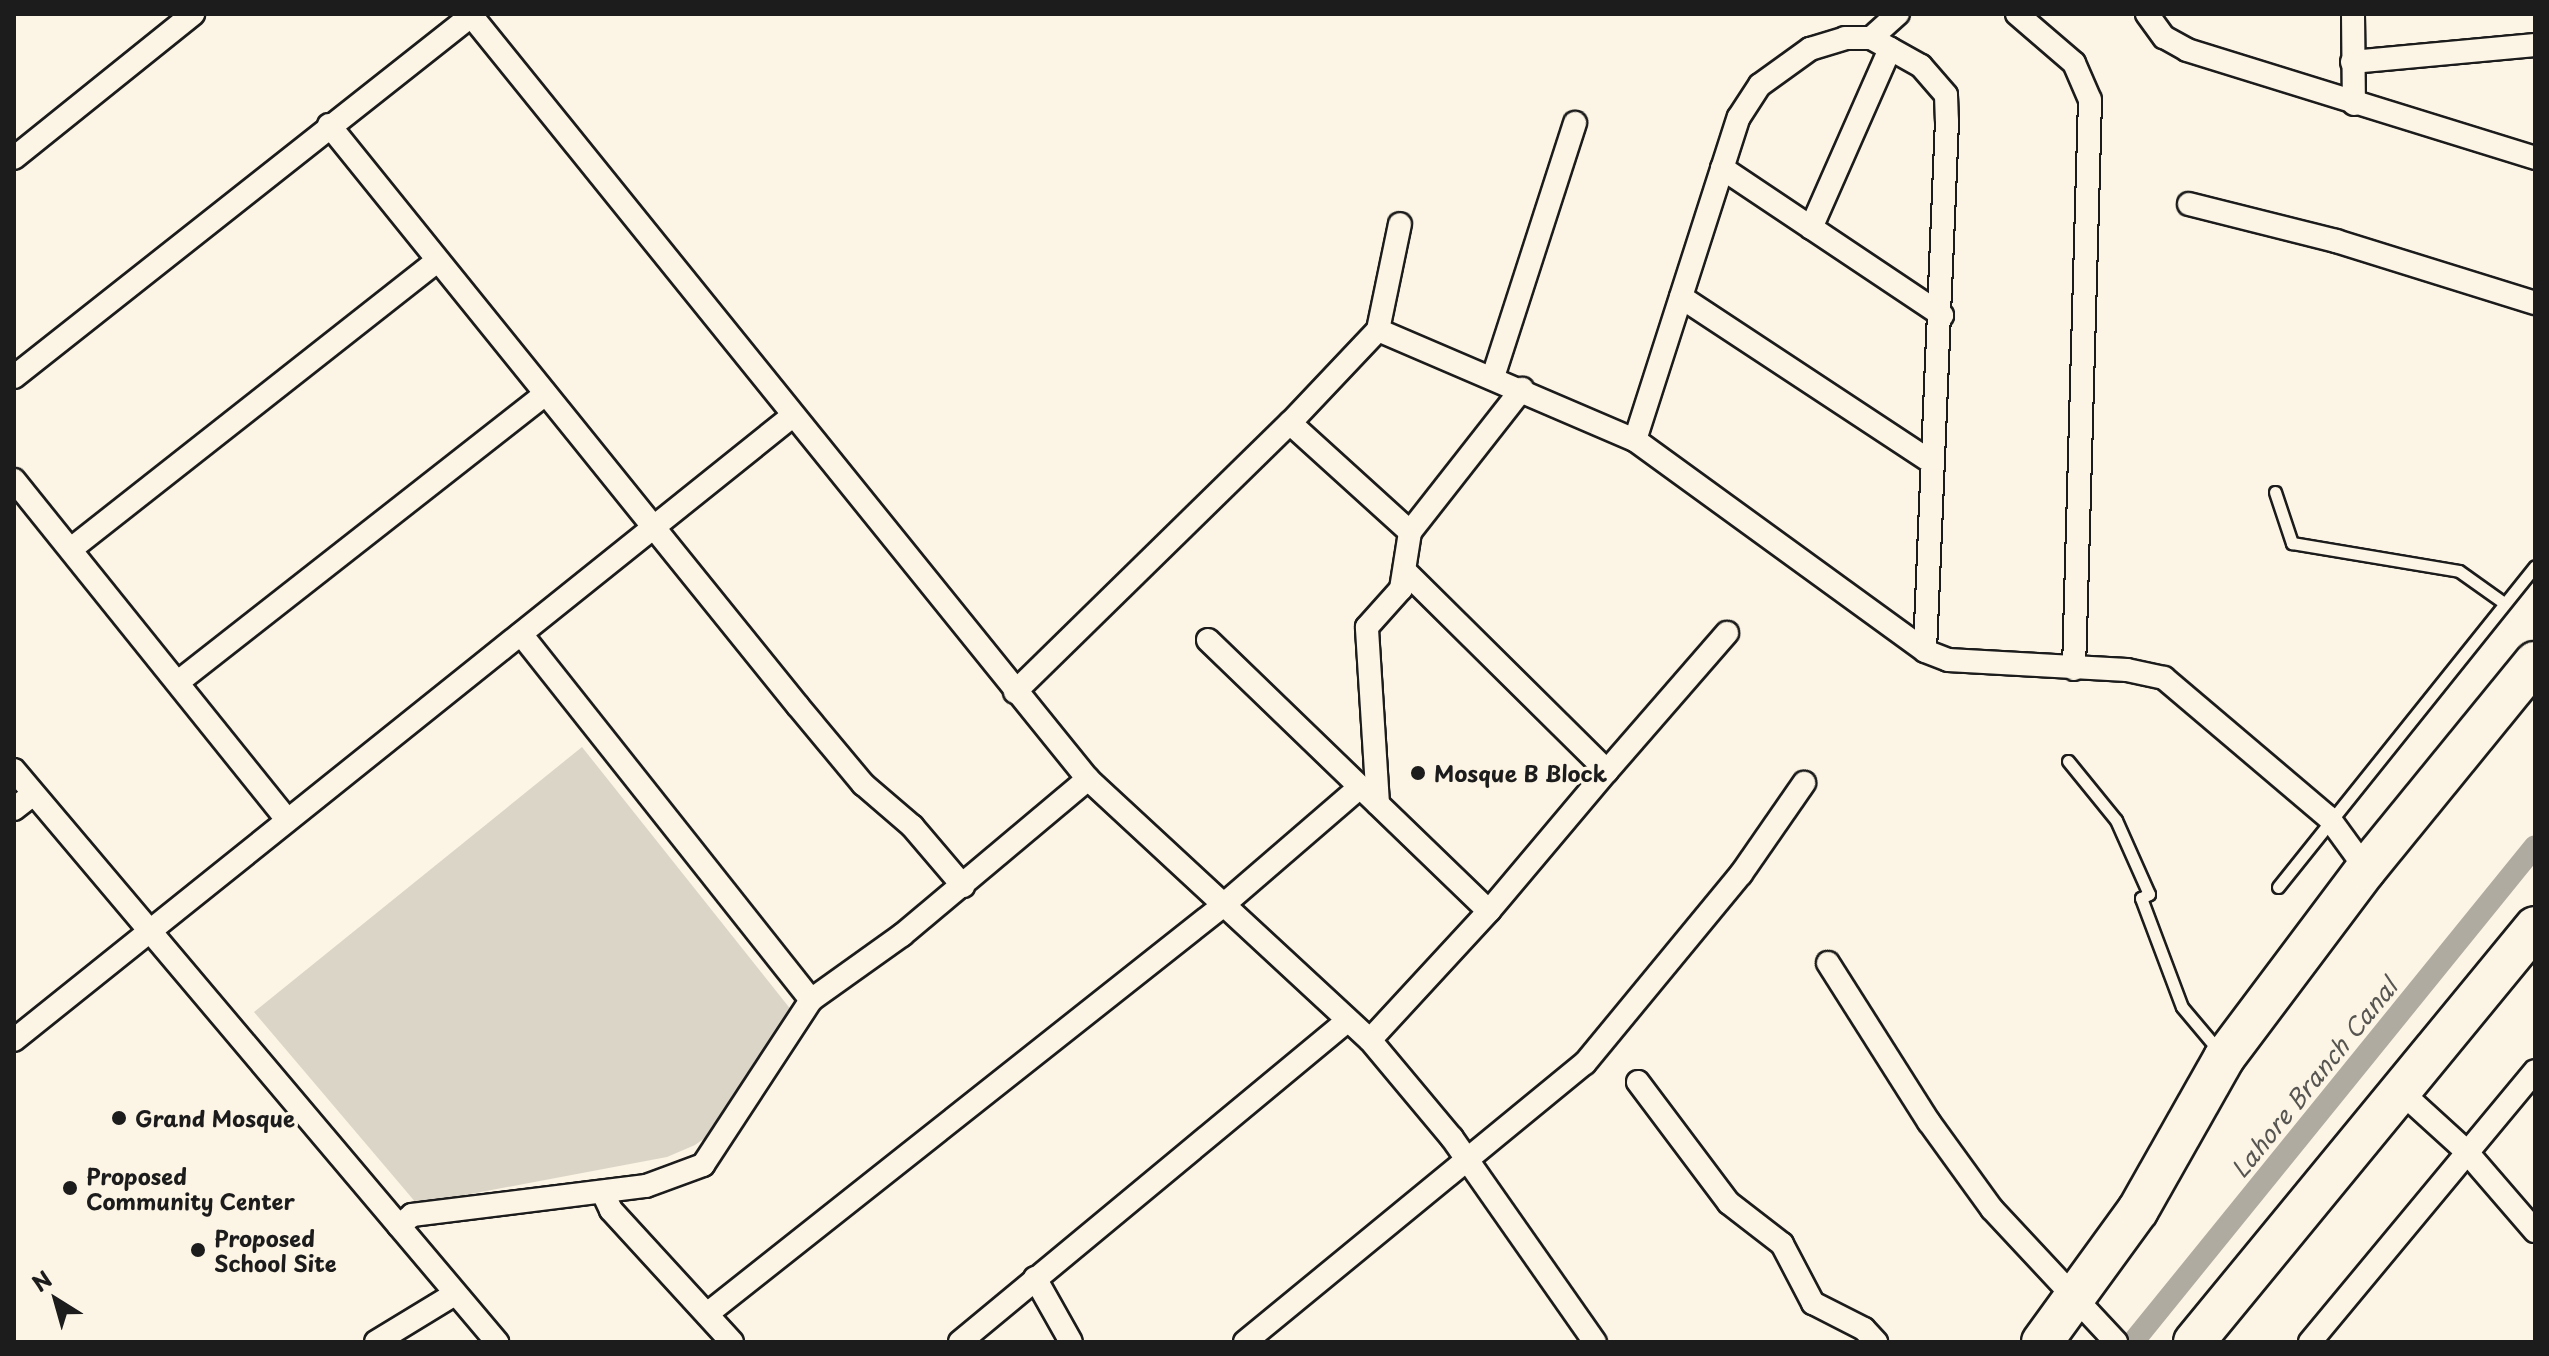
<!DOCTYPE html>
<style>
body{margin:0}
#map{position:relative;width:2549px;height:1356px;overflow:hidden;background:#fcf5e5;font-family:"Playpen Sans",sans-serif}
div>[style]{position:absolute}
.green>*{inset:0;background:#dbd5c8}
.canal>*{height:22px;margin:-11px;padding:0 11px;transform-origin:11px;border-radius:11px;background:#b0aba1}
.roads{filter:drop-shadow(2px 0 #1c1c1c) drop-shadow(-2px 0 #1c1c1c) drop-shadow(0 2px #1c1c1c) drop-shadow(0 -2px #1c1c1c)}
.lane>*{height:11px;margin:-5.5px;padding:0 5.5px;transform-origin:5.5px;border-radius:5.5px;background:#fcf5e5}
.street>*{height:22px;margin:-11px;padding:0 11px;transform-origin:11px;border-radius:11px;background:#fcf5e5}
.highway>*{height:40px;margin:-20px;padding:0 20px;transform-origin:20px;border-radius:20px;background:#fcf5e5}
.dots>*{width:22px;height:22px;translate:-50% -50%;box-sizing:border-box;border:4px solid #fcf5e5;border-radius:50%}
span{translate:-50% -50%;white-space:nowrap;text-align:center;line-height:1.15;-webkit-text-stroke:7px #fcf5e5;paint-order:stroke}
.poi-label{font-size:22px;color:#1c1c1c;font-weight:700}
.left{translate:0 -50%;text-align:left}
.water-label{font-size:24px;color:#575551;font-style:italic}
.frame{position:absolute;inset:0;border:16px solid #1c1c1c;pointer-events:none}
.north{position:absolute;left:16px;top:1260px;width:80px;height:80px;-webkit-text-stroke:6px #fcf5e5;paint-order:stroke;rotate:323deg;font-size:22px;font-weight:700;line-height:32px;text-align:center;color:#1c1c1c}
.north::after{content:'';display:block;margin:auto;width:28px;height:36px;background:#1c1c1c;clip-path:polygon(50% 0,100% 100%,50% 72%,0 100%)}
</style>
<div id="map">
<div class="green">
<i style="clip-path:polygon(582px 747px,792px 1011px,719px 1128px,695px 1145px,667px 1157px,417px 1204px,254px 1012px)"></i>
</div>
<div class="canal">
<i style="left:2133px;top:1342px;width:638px;rotate:-50.98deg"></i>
</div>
<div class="roads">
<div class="lane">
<i style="left:2275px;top:492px;width:54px;rotate:71.6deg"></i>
<i style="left:2292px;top:543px;width:169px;rotate:9.5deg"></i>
<i style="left:2459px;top:571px;width:55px;rotate:35.4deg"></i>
<i style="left:2068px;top:761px;width:76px;rotate:50.9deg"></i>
<i style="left:2116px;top:820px;width:81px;rotate:66deg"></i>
<i style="left:2149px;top:894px;width:9px;rotate:153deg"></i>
<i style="left:2141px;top:898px;width:116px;rotate:69.4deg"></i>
<i style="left:2182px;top:1007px;width:57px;rotate:49.9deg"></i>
<i style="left:2278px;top:887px;width:411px;rotate:-51.3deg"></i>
</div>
<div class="street">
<i style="left:470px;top:14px;width:983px;rotate:51.07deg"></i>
<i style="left:1088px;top:779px;width:384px;rotate:42.8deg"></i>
<i style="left:1370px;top:1040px;width:128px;rotate:50.1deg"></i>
<i style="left:1452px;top:1138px;width:249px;rotate:55deg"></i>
<i style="left:2017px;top:14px;width:75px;rotate:40.7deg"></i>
<i style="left:2074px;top:63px;width:40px;rotate:66.6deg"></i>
<i style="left:2090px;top:100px;width:569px;rotate:91.61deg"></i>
<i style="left:2147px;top:14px;width:29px;rotate:54deg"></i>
<i style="left:2164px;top:37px;width:26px;rotate:29deg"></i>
<i style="left:2187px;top:50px;width:364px;rotate:17.2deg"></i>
<i style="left:2353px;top:14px;width:90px;rotate:89.4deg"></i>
<i style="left:1871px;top:38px;width:36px;rotate:-42deg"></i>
<i style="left:2352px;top:62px;width:184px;rotate:-5.3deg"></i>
<i style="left:329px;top:125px;width:747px;rotate:51.09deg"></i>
<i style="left:798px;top:706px;width:102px;rotate:50.2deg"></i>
<i style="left:863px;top:784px;width:65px;rotate:40.6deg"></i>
<i style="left:912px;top:826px;width:79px;rotate:49.6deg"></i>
<i style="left:14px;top:158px;width:230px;rotate:-38.8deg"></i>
<i style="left:1722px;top:168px;width:265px;rotate:33.8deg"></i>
<i style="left:2189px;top:204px;width:152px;rotate:14.1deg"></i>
<i style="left:2336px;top:241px;width:208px;rotate:17.3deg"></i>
<i style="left:1811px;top:228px;width:196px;rotate:-66.2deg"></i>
<i style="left:1681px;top:297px;width:300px;rotate:33.4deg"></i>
<i style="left:1378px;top:330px;width:280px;rotate:23.2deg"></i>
<i style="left:1635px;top:440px;width:359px;rotate:36deg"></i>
<i style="left:1925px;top:651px;width:25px;rotate:21deg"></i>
<i style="left:1948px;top:660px;width:179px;rotate:3.2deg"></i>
<i style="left:2127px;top:670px;width:38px;rotate:12deg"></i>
<i style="left:2164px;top:678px;width:216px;rotate:40.3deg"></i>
<i style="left:2329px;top:818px;width:63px;rotate:54deg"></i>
<i style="left:14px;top:377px;width:582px;rotate:-38.31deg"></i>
<i style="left:1493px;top:377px;width:267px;rotate:-72.1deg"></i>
<i style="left:1290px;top:423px;width:128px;rotate:-46.6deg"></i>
<i style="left:1378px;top:330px;width:108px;rotate:-78.3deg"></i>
<i style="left:1635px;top:440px;width:339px;rotate:-72.2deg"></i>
<i style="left:1739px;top:117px;width:38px;rotate:-57deg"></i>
<i style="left:1760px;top:85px;width:62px;rotate:-35.8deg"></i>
<i style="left:1810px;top:49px;width:37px;rotate:-17deg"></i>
<i style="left:1845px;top:38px;width:26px"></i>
<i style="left:1871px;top:38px;width:57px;rotate:29.2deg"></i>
<i style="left:1921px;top:66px;width:38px;rotate:49deg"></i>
<i style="left:1946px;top:95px;width:26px;rotate:88deg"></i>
<i style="left:1947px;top:121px;width:530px;rotate:92.38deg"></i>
<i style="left:14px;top:480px;width:436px;rotate:51.2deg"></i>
<i style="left:71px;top:549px;width:466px;rotate:-38.2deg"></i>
<i style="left:521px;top:634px;width:467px;rotate:51.6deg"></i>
<i style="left:1208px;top:640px;width:390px;rotate:44deg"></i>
<i style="left:178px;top:682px;width:467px;rotate:-38.1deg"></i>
<i style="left:1015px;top:692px;width:385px;rotate:-44.4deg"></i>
<i style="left:1290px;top:423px;width:162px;rotate:42.2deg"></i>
<i style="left:14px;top:770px;width:749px;rotate:49.82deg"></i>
<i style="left:1607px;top:771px;width:183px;rotate:-49deg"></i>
<i style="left:1378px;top:804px;width:177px;rotate:-93.6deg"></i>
<i style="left:1367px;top:627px;width:51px;rotate:-48.2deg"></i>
<i style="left:1401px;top:589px;width:58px;rotate:-81deg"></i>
<i style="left:1410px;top:532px;width:182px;rotate:-51.9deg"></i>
<i style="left:14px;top:809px;width:24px;rotate:-38deg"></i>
<i style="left:1828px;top:963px;width:188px;rotate:57.6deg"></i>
<i style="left:1929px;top:1122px;width:107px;rotate:54.1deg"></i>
<i style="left:1992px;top:1209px;width:182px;rotate:47deg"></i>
<i style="left:14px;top:1040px;width:996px;rotate:-38.72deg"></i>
<i style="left:1370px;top:1040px;width:176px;rotate:-47.3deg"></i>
<i style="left:1489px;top:911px;width:183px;rotate:-49.9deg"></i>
<i style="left:1607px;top:771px;width:281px;rotate:-135.3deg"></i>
<i style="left:1638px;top:1082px;width:151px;rotate:53.1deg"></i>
<i style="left:1729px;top:1203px;width:67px;rotate:37.7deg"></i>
<i style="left:1782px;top:1244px;width:67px;rotate:62.3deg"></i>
<i style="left:1813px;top:1303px;width:57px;rotate:27deg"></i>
<i style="left:1864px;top:1329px;width:18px;rotate:47deg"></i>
<i style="left:2399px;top:1090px;width:89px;rotate:42.3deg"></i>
<i style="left:2465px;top:1150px;width:107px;rotate:49.2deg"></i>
<i style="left:604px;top:1195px;width:17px;rotate:65deg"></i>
<i style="left:611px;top:1210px;width:179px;rotate:47.5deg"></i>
<i style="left:399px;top:1226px;width:17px;rotate:-40deg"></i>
<i style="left:412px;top:1215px;width:236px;rotate:-7.1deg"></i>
<i style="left:646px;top:1186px;width:61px;rotate:-20.2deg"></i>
<i style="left:703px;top:1165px;width:197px;rotate:-56.8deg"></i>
<i style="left:811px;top:1000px;width:112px;rotate:-35.5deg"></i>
<i style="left:902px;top:935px;width:243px;rotate:-40deg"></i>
<i style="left:1035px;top:1278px;width:73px;rotate:60.6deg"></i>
<i style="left:707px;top:1314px;width:656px;rotate:-38.37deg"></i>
<i style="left:1221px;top:907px;width:182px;rotate:-40.8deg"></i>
<i style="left:376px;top:1342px;width:92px;rotate:-31.3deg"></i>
<i style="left:960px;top:1342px;width:503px;rotate:-39.67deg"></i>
<i style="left:1245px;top:1342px;width:440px;rotate:-39.4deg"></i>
<i style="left:1585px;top:1063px;width:245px;rotate:-50.5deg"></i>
<i style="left:1741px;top:874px;width:111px;rotate:-55.3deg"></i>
<i style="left:2310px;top:1342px;width:352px;rotate:-50.3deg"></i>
</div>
<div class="highway">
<i style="left:2042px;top:1342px;width:163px;rotate:-54deg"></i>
<i style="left:2138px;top:1210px;width:175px;rotate:-60.5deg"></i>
<i style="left:2224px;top:1058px;width:236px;rotate:-53.1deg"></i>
<i style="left:2366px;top:869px;width:267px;rotate:-50.8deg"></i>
<i style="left:2194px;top:1342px;width:537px;rotate:-50.59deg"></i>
</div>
</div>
<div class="dots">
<i style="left:1418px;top:773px;background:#1c1c1c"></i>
<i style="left:119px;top:1118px;background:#1c1c1c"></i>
<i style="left:70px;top:1188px;background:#1c1c1c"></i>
<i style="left:198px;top:1250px;background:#1c1c1c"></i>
</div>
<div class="poi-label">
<span class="left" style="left:1434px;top:773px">Mosque B Block</span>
<span class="left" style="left:135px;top:1118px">Grand Mosque</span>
<span class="left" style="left:86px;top:1188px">Proposed<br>Community Center</span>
<span class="left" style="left:214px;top:1250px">Proposed<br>School Site</span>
</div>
<div class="water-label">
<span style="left:2314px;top:1078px;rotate:-51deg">Lahore Branch Canal</span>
</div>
<div class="frame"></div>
<div class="north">N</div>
</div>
